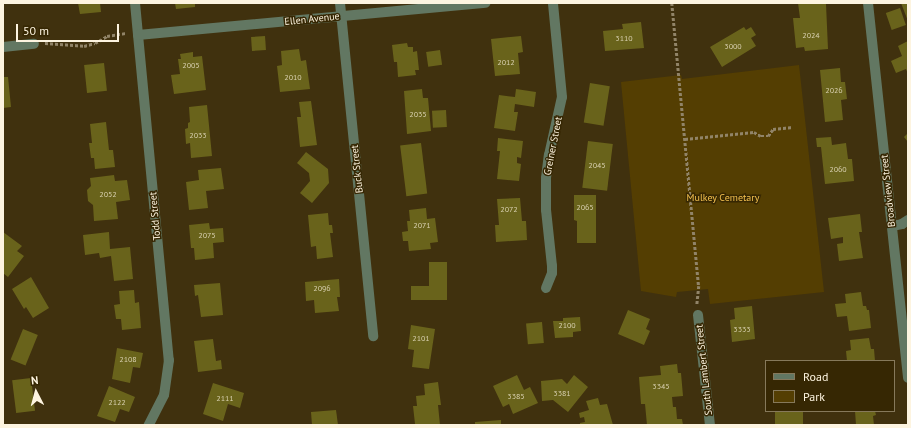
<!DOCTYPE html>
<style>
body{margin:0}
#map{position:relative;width:911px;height:428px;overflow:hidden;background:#40310e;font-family:"PT Sans",sans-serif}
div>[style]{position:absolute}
.green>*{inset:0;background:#543e02}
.building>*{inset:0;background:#69631b;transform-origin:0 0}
.path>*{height:2.5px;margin-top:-1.25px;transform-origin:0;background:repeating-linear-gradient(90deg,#918468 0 3px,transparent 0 5px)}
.minor>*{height:10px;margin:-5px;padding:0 5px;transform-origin:5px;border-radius:5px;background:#627762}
span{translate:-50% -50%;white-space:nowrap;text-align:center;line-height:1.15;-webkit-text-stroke:3px #362703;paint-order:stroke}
.number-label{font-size:8px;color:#d8d0af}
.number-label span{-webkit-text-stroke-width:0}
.street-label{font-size:10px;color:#fdf4e0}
.park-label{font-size:10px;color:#f4c14f}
.frame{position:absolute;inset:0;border:4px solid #fdf4e0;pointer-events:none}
.legend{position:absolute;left:765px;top:360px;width:130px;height:52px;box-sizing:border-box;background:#362703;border:1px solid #86795b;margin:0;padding:5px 7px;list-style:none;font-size:12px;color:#fdf4e0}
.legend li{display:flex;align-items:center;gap:8px;height:20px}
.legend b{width:20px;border:1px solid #86795b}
.north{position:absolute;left:16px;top:372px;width:40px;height:40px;-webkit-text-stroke:3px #362703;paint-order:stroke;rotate:354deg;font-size:11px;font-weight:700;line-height:16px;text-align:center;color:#fdf4e0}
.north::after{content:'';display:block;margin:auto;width:14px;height:18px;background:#fdf4e0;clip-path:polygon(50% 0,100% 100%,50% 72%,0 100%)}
.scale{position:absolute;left:16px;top:24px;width:103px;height:18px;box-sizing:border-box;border:2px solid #fdf4e0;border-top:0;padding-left:5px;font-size:12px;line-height:14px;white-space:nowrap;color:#fdf4e0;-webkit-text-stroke:3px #362703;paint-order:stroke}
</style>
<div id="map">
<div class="green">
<i style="clip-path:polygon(799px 65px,824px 292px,710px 304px,708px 289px,677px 292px,676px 297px,641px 291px,621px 82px,681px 75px,682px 79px)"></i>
</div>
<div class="building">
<i style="clip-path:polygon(78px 3px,100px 3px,101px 12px,80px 14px)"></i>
<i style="clip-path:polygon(175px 3px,195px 3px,195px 7px,176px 9px)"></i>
<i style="clip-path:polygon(798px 3px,826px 4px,828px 49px,805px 51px,804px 47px,796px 48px,793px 18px,800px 18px)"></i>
<i style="clip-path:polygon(901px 3px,908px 3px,908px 21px)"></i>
<i style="left:900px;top:8px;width:18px;height:15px;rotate:71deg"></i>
<i style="clip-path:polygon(641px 22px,644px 48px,605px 51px,603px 31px,623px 29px,622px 24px)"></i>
<i style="clip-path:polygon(744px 27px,746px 30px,751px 27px,756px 35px,751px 38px,756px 46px,722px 67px,710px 47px)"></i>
<i style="left:265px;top:36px;width:14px;height:14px;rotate:86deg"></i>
<i style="clip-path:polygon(521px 36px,523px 52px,518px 53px,520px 74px,495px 76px,491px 39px)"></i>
<i style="clip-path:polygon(908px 41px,908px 74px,906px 69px,896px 73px,891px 61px,902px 56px,898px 46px)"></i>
<i style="clip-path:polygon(407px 43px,408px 47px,413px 47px,413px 52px,417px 51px,419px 70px,415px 70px,416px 75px,398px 77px,397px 62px,394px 62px,392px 45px)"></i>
<i style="clip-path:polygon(299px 49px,301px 61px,306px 60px,310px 89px,280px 92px,277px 66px,282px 65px,281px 51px)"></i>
<i style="left:440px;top:50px;width:15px;height:14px;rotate:82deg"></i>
<i style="clip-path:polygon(193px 52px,193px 57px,202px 56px,206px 90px,174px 94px,171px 75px,180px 74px,178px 59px,181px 59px,180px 54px)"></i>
<i style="left:104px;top:63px;width:28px;height:20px;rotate:84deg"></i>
<i style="clip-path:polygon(840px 68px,841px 82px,845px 82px,847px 99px,841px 100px,843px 120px,825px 122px,820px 70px)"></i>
<i style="clip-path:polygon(3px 77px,8px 77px,11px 107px,3px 108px)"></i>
<i style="left:590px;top:83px;width:20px;height:40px;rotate:9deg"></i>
<i style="clip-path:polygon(422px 89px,423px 98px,428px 98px,431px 131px,407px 134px,404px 91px)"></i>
<i style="clip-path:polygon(516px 89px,536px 92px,534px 107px,515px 104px,514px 112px,518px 112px,515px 131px,494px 128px,499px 95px,515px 97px)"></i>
<i style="clip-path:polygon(311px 101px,317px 145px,300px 147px,297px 117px,301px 117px,299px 102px)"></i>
<i style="clip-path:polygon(207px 105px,212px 156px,191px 158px,190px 143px,186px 144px,185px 129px,188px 128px,188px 123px,190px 122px,189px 107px)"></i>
<i style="left:446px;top:110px;width:17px;height:14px;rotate:87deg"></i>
<i style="clip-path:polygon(106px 122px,109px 150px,113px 150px,115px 167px,95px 169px,94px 158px,91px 158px,89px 143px,92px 143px,90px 124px)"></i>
<i style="clip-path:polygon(908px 133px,908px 142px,904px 137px)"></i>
<i style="clip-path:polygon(831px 137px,832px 145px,846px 143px,848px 159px,852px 159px,854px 181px,825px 184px,821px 147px,817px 147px,816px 138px)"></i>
<i style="clip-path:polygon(498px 138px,523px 141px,521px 158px,517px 157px,517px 163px,521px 164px,519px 181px,497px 179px,500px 151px,497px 151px)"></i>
<i style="left:588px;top:141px;width:25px;height:47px;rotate:7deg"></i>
<i style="left:421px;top:143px;width:51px;height:21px;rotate:83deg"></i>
<i style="clip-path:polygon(306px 152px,328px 169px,329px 183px,312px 203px,300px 193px,310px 181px,309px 173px,297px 163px)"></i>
<i style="clip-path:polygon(221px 168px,224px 189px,206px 191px,208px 208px,189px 210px,186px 182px,199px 180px,198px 170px)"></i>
<i style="clip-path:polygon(114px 175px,115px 181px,127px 180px,130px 200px,116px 202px,118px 219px,94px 221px,93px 205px,88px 201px,87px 190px,91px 186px,90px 178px)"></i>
<i style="clip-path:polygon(574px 195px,596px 195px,596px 243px,577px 243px,577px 221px,574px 220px)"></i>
<i style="clip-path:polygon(520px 198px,522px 221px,526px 221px,527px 240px,496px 242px,495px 225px,499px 225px,497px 199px)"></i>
<i style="clip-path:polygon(426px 208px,427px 219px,435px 218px,438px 242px,430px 243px,431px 249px,409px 251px,408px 241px,403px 241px,402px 232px,408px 231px,407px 221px,410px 221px,409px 210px)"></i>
<i style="clip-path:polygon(328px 213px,329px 225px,332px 225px,333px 233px,330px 233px,333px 257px,317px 259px,316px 246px,311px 247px,308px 215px)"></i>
<i style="clip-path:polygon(860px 214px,862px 232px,859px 232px,863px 258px,839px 261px,837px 244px,843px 243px,843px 237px,831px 239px,828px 218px)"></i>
<i style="clip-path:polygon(209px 223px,210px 229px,223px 228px,224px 242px,213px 243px,214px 258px,195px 260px,194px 248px,191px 248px,189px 225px)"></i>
<i style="clip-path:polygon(3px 232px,22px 246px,17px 251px,24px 256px,8px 277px,3px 273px)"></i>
<i style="clip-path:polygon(109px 232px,110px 249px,130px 247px,133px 279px,114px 281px,111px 256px,100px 258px,99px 253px,85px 255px,83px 235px)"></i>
<i style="clip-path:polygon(429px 262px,447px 262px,447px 300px,411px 300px,411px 286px,429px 286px)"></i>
<i style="clip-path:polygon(31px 277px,49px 308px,33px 318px,26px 307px,24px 309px,12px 289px)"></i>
<i style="clip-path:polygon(339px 279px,340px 297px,337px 297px,339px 311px,315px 313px,314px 300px,306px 301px,305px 282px)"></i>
<i style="clip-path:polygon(220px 283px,223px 315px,201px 317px,198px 295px,195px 296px,194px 285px)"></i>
<i style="clip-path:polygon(134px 290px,135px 303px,139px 302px,141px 328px,122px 330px,121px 319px,116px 319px,114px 305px,120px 304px,119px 291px)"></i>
<i style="clip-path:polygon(861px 292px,863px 306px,866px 306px,867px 310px,869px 310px,871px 328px,849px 331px,847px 316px,837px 317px,835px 304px,846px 303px,845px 294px)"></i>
<i style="clip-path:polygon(752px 306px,755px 339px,732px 342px,730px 320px,735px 319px,734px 308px)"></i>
<i style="clip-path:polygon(628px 310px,650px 319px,646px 329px,650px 331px,644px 345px,618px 334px)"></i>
<i style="clip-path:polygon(580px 317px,581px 331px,573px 332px,573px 337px,555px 338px,553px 321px,563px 321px,563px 318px)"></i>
<i style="left:542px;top:322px;width:21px;height:16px;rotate:85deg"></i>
<i style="clip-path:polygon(411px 325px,435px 329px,429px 369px,412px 367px,414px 350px,408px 349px)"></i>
<i style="left:23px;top:329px;width:16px;height:33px;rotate:22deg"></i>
<i style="clip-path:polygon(869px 338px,871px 349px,874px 349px,875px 361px,847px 361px,846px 351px,851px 350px,850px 340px)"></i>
<i style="clip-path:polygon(213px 339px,216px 361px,221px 360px,222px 369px,198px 372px,194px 341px)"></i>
<i style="clip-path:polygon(117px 348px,143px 353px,140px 368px,133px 367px,130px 383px,112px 379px)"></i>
<i style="clip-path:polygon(677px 364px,678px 373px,681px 373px,683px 396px,672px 397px,673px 407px,676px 407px,677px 419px,682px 419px,683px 425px,647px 425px,645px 404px,641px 404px,639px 377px,661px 375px,660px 366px)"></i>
<i style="clip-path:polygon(517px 375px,524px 390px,530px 387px,538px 403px,513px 414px,509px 404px,503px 407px,493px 386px)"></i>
<i style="clip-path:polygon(574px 375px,588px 387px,568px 412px,553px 400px,542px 401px,541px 381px,562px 379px,567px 384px)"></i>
<i style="left:31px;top:378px;width:33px;height:19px;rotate:83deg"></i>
<i style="clip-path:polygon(438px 382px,441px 405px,438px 405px,440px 425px,415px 424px,413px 406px,417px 406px,416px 396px,425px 395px,424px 384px)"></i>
<i style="clip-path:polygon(213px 383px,244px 393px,240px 408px,228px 404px,223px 421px,203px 414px)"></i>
<i style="clip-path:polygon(109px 386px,135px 397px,129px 412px,120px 409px,115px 422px,97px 416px)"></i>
<i style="clip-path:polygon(598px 398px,600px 405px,607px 404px,613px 425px,580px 425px,580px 423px,585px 422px,584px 417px,580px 418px,579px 413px,589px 410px,586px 401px)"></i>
<i style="clip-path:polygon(336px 410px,338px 425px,312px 425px,311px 412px)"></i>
<i style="left:775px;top:411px;width:28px;height:14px"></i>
<i style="clip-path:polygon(855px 411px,875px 411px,876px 415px,873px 416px,874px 425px,856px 425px)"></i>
<i style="clip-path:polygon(501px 420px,501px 425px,475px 425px,475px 422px)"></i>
</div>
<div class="path">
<i style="left:672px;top:3px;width:284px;rotate:84.6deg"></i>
<i style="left:699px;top:286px;width:19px;rotate:96deg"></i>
<i style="left:45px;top:43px;width:39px;rotate:4deg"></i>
<i style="left:84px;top:46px;width:11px;rotate:-15deg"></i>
<i style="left:95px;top:43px;width:14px;rotate:-30deg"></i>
<i style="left:107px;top:36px;width:20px;rotate:-9deg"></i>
<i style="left:685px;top:139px;width:69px;rotate:-5.8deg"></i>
<i style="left:754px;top:132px;width:8px;rotate:30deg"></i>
<i style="left:761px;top:136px;width:7px"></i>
<i style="left:768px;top:136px;width:9px;rotate:-54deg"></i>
<i style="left:773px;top:129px;width:20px;rotate:-6deg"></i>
</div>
<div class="minor">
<i style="left:135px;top:3px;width:359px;rotate:84.6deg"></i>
<i style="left:169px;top:360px;width:35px;rotate:98deg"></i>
<i style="left:164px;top:395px;width:34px;rotate:117deg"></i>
<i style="left:340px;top:3px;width:335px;rotate:84.3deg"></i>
<i style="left:868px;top:3px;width:377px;rotate:83.9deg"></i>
<i style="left:138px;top:35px;width:349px;rotate:-5.3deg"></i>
<i style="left:3px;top:47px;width:31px;rotate:-6deg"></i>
<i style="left:892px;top:226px;width:10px;rotate:-11deg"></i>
<i style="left:902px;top:224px;width:7px;rotate:-34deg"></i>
<i style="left:546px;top:288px;width:16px;rotate:-68deg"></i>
<i style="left:552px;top:273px;width:7px;rotate:-90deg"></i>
<i style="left:552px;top:266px;width:56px;rotate:-96.1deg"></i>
<i style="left:546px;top:210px;width:32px;rotate:-90deg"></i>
<i style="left:546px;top:178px;width:23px;rotate:-83deg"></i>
<i style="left:549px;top:155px;width:59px;rotate:-77.4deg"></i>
<i style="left:562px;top:97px;width:94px;rotate:-95.5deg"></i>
<i style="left:698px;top:315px;width:111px;rotate:83.8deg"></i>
</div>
<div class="number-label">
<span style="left:811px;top:36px">2024</span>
<span style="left:624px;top:39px">3110</span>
<span style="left:733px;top:47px">3000</span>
<span style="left:506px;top:63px">2012</span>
<span style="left:191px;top:66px">2005</span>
<span style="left:293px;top:78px">2010</span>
<span style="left:834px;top:91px">2026</span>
<span style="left:418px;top:115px">2035</span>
<span style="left:198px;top:136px">2033</span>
<span style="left:597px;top:166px">2045</span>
<span style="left:838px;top:170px">2060</span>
<span style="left:108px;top:195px">2052</span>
<span style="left:585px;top:208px">2065</span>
<span style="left:509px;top:210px">2072</span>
<span style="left:422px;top:226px">2071</span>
<span style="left:207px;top:236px">2075</span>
<span style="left:322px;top:289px">2096</span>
<span style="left:567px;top:326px">2100</span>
<span style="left:742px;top:330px">3333</span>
<span style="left:421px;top:339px">2101</span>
<span style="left:128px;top:360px">2108</span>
<span style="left:661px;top:387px">3345</span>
<span style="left:562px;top:394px">3381</span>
<span style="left:516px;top:397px">3385</span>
<span style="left:225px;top:399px">2111</span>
<span style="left:117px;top:403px">2122</span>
</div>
<div class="street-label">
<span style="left:312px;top:19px;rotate:-6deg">Ellen Avenue</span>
<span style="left:553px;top:146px;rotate:-79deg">Greiner Street</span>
<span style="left:357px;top:169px;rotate:-96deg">Buck Street</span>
<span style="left:888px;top:191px;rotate:-96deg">Broadview Street</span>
<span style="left:155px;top:216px;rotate:-95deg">Todd Street</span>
<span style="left:704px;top:370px;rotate:-96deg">South Lambert Street</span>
</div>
<div class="park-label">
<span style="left:723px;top:198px">Mulkey Cemetary</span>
</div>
<div class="frame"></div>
<ul class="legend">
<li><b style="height:5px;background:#627762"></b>Road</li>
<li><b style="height:11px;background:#543e02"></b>Park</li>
</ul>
<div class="north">N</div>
<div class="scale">50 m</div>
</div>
